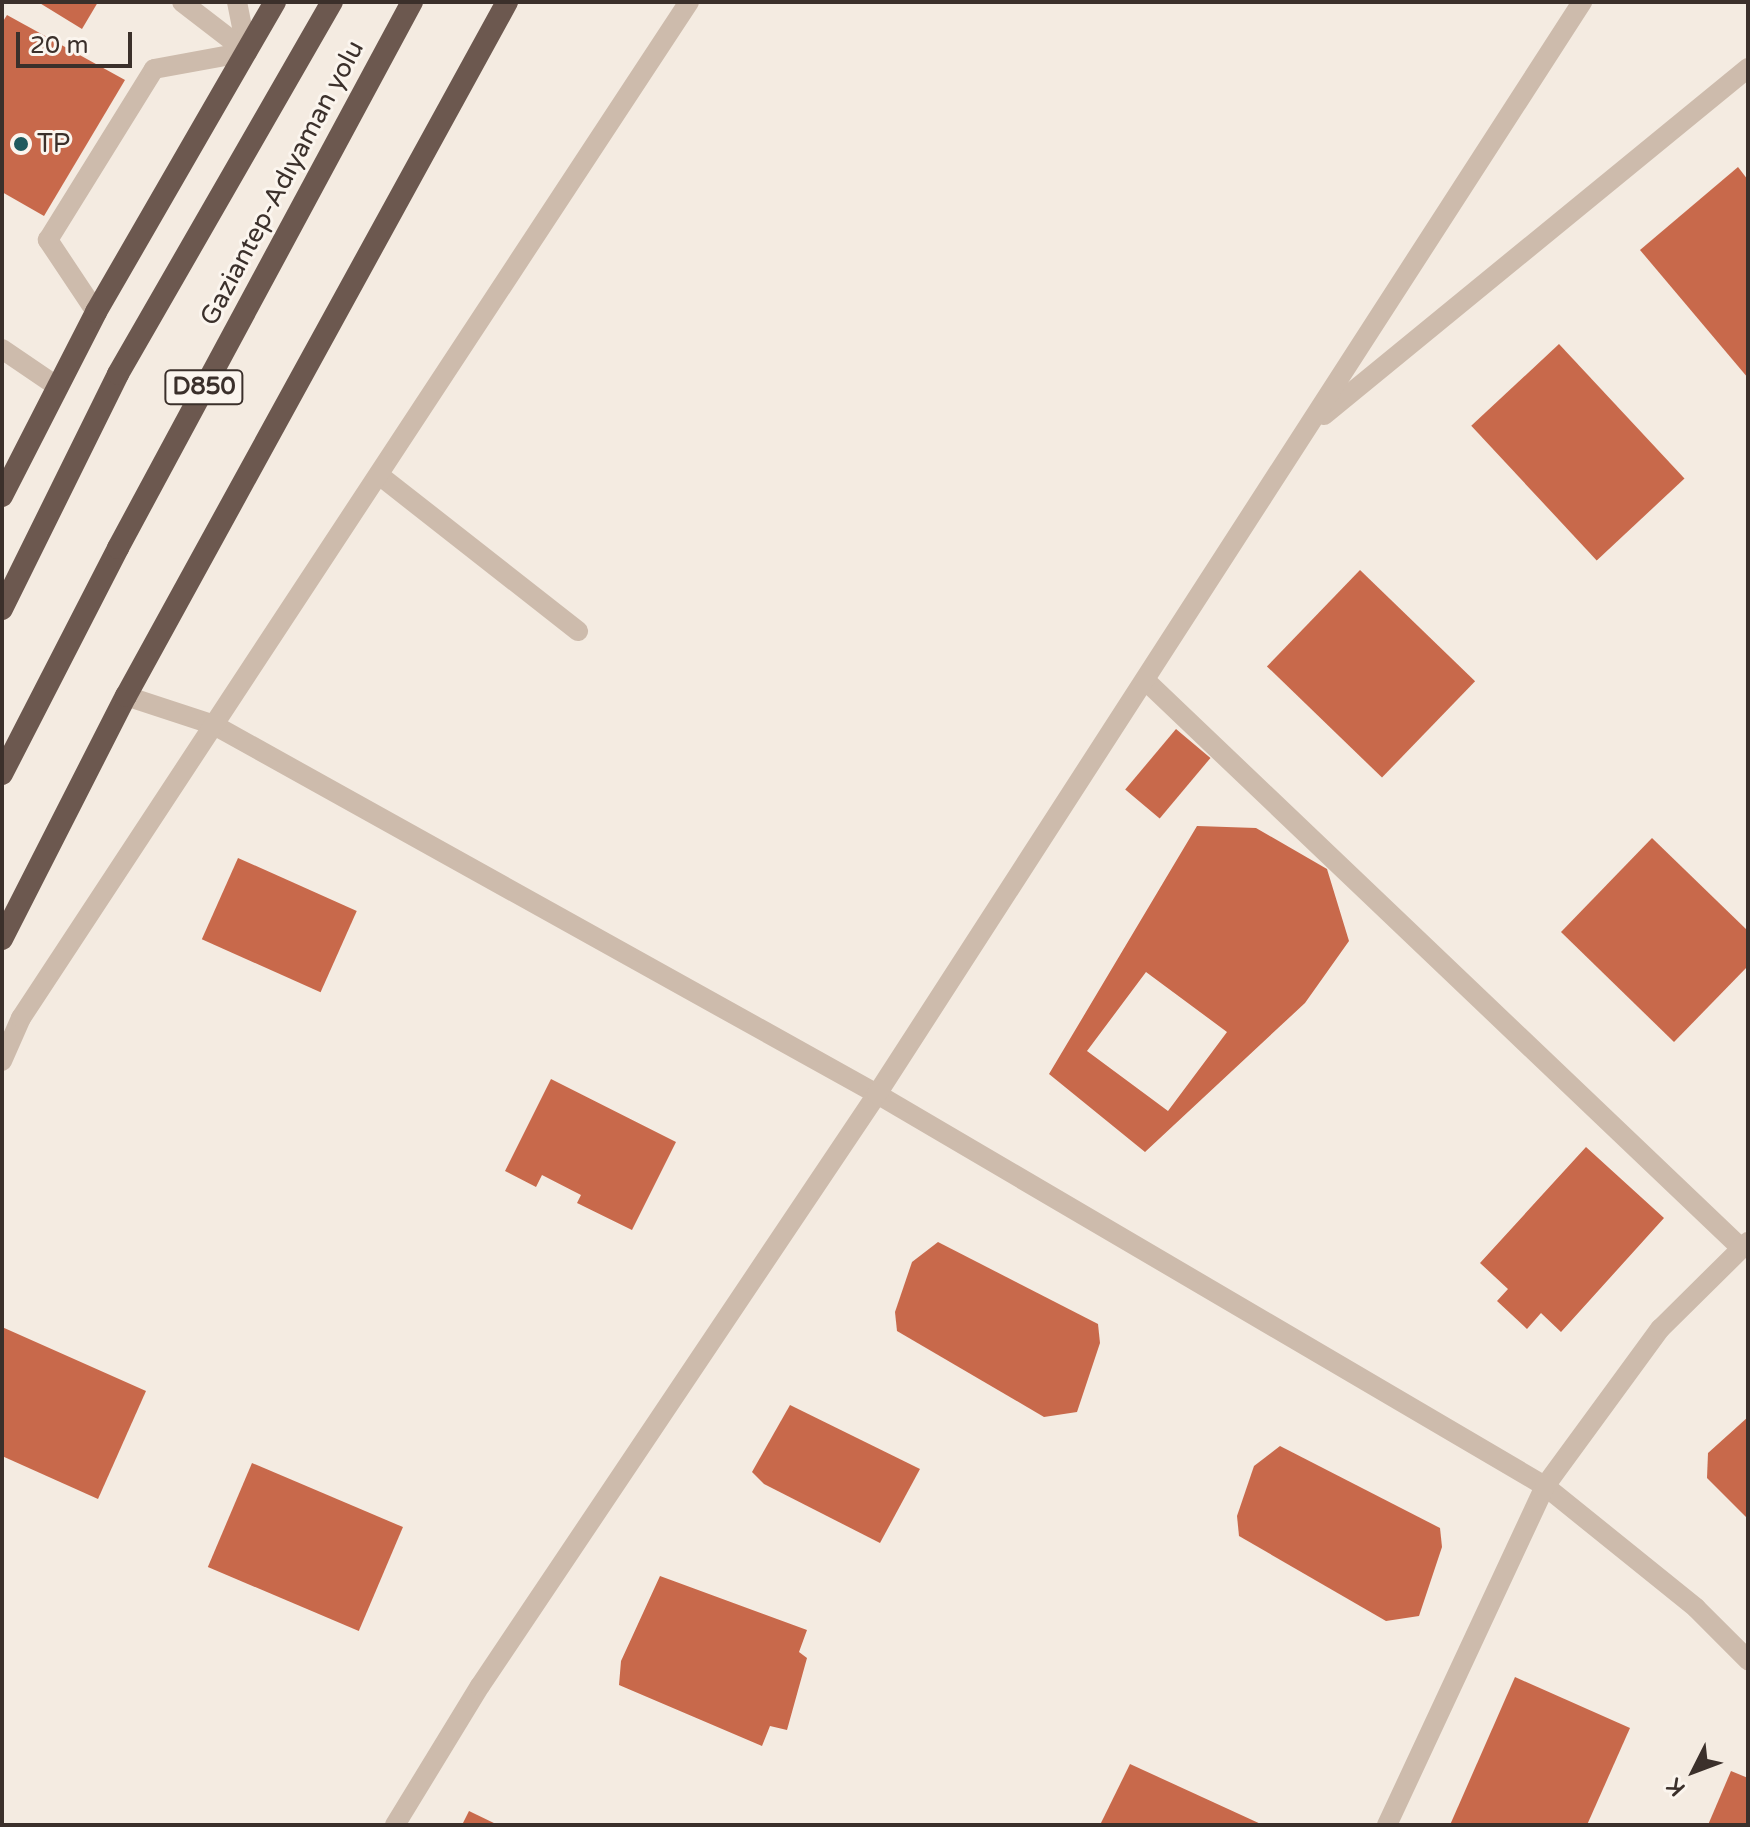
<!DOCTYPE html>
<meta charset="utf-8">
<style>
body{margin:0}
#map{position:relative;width:1750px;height:1827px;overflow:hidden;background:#f4ebe1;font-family:"Varela Round",sans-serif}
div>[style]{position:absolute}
.building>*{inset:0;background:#c8694b;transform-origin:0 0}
.service>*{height:20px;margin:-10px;padding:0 10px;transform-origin:10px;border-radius:10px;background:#cdbbac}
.minor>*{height:20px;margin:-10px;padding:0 10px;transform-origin:10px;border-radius:10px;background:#cdbbac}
.trunk>*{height:22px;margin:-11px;padding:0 11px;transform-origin:11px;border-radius:11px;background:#6c584f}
.dots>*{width:22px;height:22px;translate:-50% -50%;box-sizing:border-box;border:4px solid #fbf5ee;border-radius:50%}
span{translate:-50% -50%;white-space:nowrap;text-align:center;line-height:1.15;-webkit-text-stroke:6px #fbf5ee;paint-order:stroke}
.shield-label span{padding:2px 6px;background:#fbf5ee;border:2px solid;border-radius:6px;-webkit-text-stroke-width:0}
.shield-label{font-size:24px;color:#3b302b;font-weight:700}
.poi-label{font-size:26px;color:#3b302b}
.left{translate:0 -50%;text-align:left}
.street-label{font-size:26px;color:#3b302b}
.frame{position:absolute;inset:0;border:4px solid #3b302b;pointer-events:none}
.north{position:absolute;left:1654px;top:1731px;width:80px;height:80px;-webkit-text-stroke:6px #fbf5ee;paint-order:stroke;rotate:228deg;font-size:22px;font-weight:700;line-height:32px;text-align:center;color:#3b302b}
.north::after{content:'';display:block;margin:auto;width:28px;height:36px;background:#3b302b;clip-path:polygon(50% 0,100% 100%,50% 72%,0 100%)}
.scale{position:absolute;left:16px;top:32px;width:116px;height:36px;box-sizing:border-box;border:4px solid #3b302b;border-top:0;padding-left:10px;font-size:24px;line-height:28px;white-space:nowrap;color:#3b302b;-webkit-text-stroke:6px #fbf5ee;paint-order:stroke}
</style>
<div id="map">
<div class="building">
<i style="clip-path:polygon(38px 2px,98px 2px,82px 29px)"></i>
<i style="clip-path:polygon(7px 15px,125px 80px,44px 216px,2px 192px,2px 23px)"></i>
<i style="clip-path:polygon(1738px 167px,1748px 180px,1748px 378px,1640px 250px)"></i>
<i style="left:1559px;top:344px;width:184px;height:120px;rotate:47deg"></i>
<i style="left:1360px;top:570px;width:160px;height:134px;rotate:44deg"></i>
<i style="left:1176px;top:729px;width:45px;height:79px;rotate:40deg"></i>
<i style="clip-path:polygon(evenodd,1197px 826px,1256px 828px,1327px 869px,1349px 941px,1305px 1003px,1145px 1152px,1049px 1074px,1197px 826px,1146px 972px,1227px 1032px,1168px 1111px,1087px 1051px,1146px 972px)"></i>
<i style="clip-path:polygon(1652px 838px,1748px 931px,1748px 966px,1674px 1042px,1561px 932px)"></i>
<i style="left:238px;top:858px;width:130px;height:89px;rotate:24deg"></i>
<i style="clip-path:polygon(551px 1079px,676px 1142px,632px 1230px,577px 1203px,581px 1195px,542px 1175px,536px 1187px,505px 1171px)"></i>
<i style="clip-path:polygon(1586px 1147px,1664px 1218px,1561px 1332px,1541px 1313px,1527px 1329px,1497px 1301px,1508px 1289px,1480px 1263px)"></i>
<i style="clip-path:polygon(938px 1242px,1098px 1324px,1100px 1343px,1077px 1412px,1044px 1417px,897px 1331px,895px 1312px,912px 1262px)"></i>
<i style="clip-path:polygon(2px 1327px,146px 1391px,98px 1499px,2px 1456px)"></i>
<i style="clip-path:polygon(790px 1405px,920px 1469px,880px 1543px,764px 1484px,752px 1472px)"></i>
<i style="clip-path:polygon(1748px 1417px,1748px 1519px,1707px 1478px,1708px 1453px)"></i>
<i style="clip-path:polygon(1280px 1446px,1440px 1528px,1442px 1547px,1419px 1616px,1386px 1621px,1239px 1536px,1237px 1516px,1254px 1466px)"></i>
<i style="left:252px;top:1463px;width:164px;height:113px;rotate:23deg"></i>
<i style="clip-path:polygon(660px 1576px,807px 1630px,799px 1652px,807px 1658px,787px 1730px,770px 1726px,762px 1746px,619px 1685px,621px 1661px)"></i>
<i style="clip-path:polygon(1515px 1677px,1630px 1728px,1587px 1825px,1450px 1825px)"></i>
<i style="clip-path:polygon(1130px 1764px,1263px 1825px,1100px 1825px)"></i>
<i style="clip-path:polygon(1731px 1771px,1748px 1778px,1748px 1825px,1708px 1825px)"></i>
<i style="clip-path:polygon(469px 1811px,498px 1825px,462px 1825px)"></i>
</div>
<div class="service">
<i style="left:96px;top:312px;width:87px;rotate:-123.7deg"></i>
<i style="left:48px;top:240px;width:201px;rotate:-58.2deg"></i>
<i style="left:154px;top:69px;width:95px;rotate:-10.4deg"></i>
<i style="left:247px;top:52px;width:51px;rotate:-101.3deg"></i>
<i style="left:379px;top:475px;width:253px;rotate:38.1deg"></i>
</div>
<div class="minor">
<i style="left:182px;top:2px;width:82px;rotate:37.6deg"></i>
<i style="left:2px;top:349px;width:68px;rotate:34.2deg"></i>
<i style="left:1324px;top:415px;width:548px;rotate:-39.3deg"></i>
<i style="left:1145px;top:680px;width:823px;rotate:43.62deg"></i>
<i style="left:126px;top:696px;width:93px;rotate:18.2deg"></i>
<i style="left:214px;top:725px;width:759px;rotate:29.1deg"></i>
<i style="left:877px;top:1094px;width:775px;rotate:30.41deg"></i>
<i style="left:1545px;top:1486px;width:194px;rotate:38.9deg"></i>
<i style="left:1696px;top:1608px;width:74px;rotate:45deg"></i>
<i style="left:2px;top:1061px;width:47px;rotate:-66.2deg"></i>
<i style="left:21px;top:1018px;width:1216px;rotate:-56.68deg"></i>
<i style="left:395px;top:1825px;width:163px;rotate:-58.6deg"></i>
<i style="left:480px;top:1686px;width:713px;rotate:-56.15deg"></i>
<i style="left:877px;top:1094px;width:1300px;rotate:-57.15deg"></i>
<i style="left:1387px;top:1825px;width:374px;rotate:-65deg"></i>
<i style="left:1545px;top:1486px;width:195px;rotate:-53.8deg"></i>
<i style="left:1660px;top:1329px;width:124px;rotate:-44.7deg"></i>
</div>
<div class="trunk">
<i style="left:2px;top:496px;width:207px;rotate:-62.9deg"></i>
<i style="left:96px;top:312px;width:358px;rotate:-60deg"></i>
<i style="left:2px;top:609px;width:262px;rotate:-63.7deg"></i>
<i style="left:118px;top:374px;width:429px;rotate:-60.1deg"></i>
<i style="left:2px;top:774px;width:254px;rotate:-62.8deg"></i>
<i style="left:118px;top:548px;width:620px;rotate:-61.7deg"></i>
<i style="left:2px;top:939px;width:273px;rotate:-63deg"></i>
<i style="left:126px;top:696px;width:792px;rotate:-61.23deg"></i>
</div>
<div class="dots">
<i style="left:21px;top:144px;background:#1f5a5e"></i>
</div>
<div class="shield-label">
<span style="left:204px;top:387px">D850</span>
</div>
<div class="poi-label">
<span class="left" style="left:37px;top:144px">TP</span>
</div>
<div class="street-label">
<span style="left:282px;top:183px;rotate:-62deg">Gaziantep-Adıyaman yolu</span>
</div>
<div class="frame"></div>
<div class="north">K</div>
<div class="scale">20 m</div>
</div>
